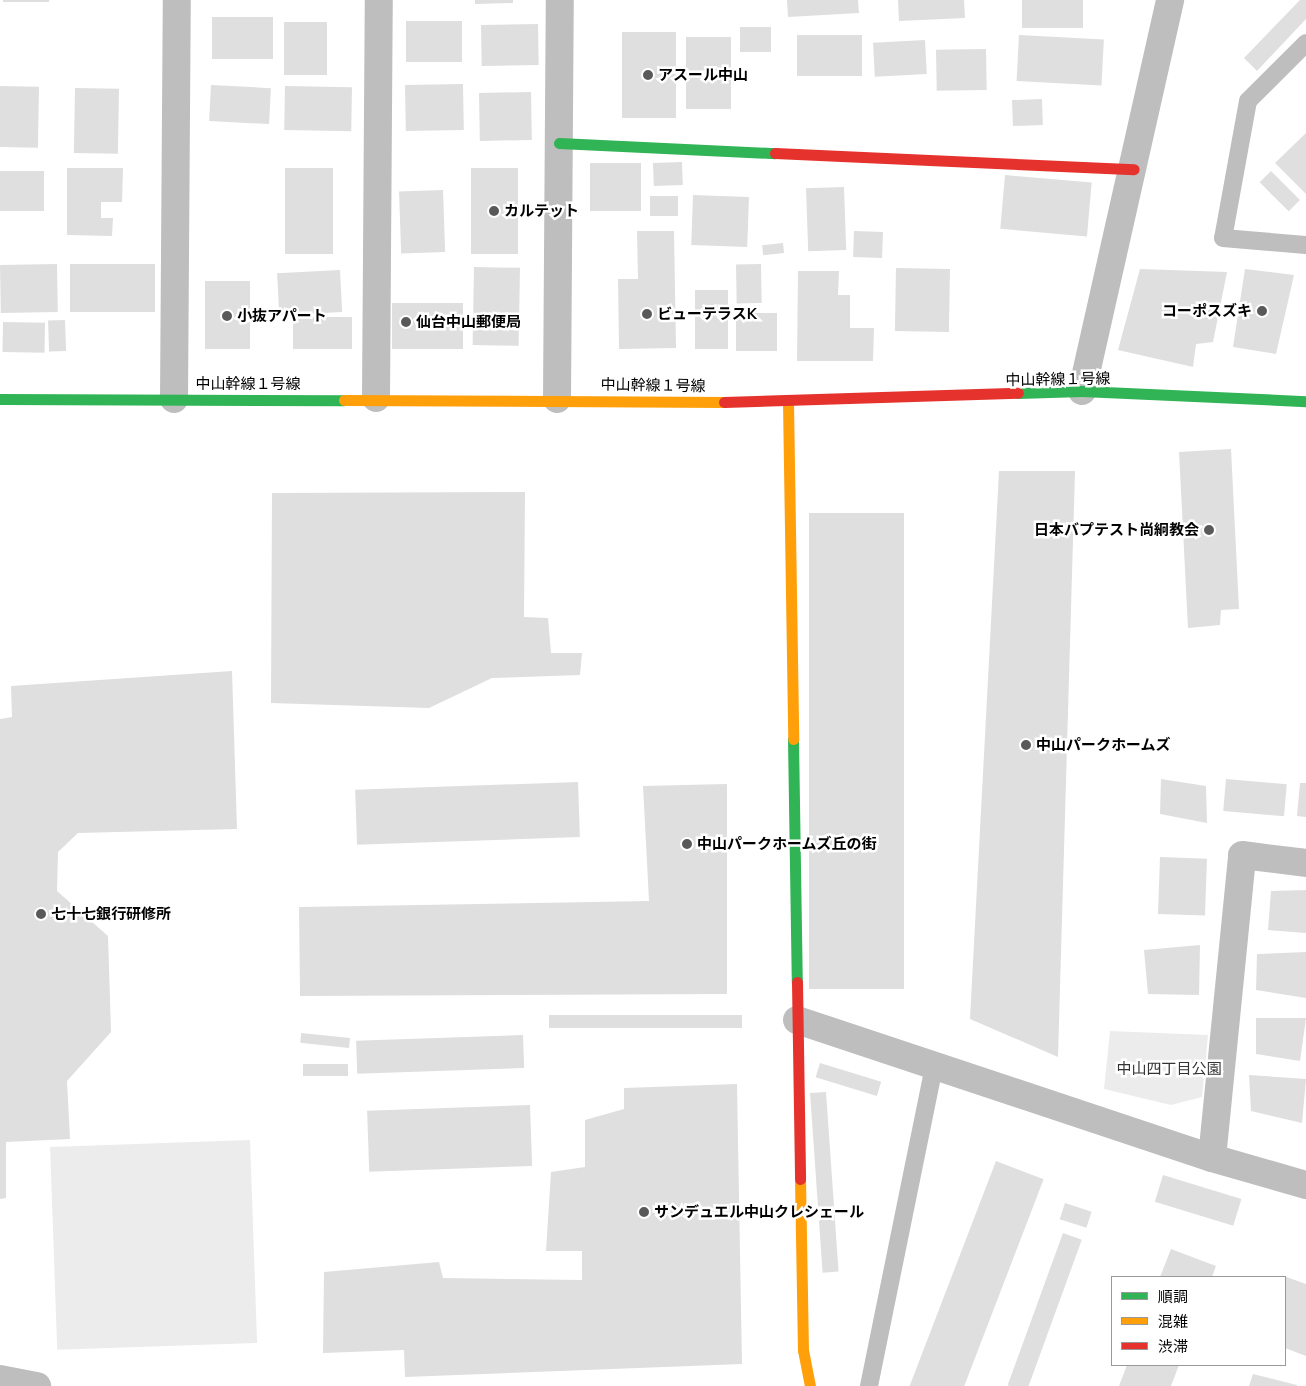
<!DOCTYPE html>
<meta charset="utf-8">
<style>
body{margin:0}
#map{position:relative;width:1306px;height:1386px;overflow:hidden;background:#fff;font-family:Mulish,"Noto Sans JP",sans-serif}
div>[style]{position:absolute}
.green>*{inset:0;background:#ececec;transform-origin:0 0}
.building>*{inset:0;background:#dfdfdf;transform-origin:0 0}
.lane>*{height:18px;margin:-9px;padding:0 9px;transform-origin:9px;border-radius:9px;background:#bebebe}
.street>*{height:28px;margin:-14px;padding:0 14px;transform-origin:14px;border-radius:14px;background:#bebebe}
.fast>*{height:11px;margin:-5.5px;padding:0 5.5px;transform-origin:5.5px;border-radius:5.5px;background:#30b455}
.slow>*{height:11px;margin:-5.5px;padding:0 5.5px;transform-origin:5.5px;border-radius:5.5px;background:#ff9f0a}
.jam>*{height:11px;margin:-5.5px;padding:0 5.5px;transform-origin:5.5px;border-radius:5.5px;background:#e5322d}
.dots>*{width:14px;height:14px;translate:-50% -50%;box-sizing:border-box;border:2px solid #fff;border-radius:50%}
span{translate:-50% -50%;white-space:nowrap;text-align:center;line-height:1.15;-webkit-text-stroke:5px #fff;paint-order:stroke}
.poi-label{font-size:15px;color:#000;font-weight:700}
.left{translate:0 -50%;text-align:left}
.right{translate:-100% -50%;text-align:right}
.street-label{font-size:15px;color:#000}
.park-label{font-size:15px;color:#333}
.legend{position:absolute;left:1111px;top:1276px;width:175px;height:90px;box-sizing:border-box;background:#fff;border:1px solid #999;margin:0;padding:6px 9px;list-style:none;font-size:15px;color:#000}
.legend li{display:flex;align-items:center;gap:10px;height:25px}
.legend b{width:25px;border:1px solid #999}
</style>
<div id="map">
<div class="green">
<i style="clip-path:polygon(1110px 1031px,1208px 1035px,1202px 1097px,1171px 1105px,1104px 1089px)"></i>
<i style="left:250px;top:1140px;width:203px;height:200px;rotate:88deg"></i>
</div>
<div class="building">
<i style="left:3px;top:0;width:46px;height:2px"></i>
<i style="clip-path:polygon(475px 0,513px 0,513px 3px,475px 4px)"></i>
<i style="clip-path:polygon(787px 0,858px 0,859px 13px,788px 17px)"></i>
<i style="clip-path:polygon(898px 0,964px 0,965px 18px,899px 21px)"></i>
<i style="left:1022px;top:0;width:61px;height:28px"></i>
<i style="clip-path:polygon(1300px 0,1306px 0,1306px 19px,1257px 71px,1244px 58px)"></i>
<i style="left:212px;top:17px;width:61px;height:42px"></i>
<i style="left:462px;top:21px;width:41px;height:56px;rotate:90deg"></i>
<i style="left:284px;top:22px;width:43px;height:53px"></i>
<i style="left:538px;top:24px;width:41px;height:57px;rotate:89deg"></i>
<i style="left:771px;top:27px;width:25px;height:31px;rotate:90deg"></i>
<i style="left:622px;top:32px;width:54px;height:86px"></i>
<i style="left:797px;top:35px;width:65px;height:41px"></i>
<i style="left:1019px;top:35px;width:85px;height:46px;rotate:3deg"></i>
<i style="left:686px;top:37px;width:45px;height:72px"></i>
<i style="left:925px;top:40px;width:34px;height:52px;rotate:87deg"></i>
<i style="left:986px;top:49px;width:41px;height:50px;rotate:89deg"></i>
<i style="left:463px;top:84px;width:46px;height:58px;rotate:89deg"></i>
<i style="left:211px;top:85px;width:60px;height:36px;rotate:3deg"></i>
<i style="left:0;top:86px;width:39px;height:61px;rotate:1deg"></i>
<i style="left:285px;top:86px;width:67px;height:44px;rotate:1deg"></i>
<i style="left:75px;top:88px;width:44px;height:65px;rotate:1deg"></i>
<i style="left:531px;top:92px;width:48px;height:52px;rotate:89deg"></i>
<i style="left:1042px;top:99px;width:26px;height:30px;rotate:88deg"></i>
<i style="clip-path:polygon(1306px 133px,1306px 194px,1275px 163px)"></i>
<i style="left:682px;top:162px;width:23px;height:29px;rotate:88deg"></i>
<i style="left:590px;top:163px;width:51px;height:48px"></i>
<i style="clip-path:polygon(67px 168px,123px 168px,122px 202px,101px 202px,101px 218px,113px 218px,112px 236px,67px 235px)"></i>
<i style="left:285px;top:168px;width:48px;height:86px"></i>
<i style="left:471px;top:168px;width:47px;height:86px"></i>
<i style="left:0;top:171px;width:44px;height:40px"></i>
<i style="left:1271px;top:171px;width:41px;height:16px;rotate:45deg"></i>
<i style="left:1005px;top:175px;width:87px;height:54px;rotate:5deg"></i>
<i style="left:844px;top:187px;width:63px;height:38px;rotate:88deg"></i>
<i style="left:443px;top:190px;width:62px;height:44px;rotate:88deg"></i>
<i style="left:693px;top:195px;width:56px;height:50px;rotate:2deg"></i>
<i style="left:650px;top:196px;width:28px;height:20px"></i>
<i style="clip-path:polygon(637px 231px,674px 231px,676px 348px,619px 349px,618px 279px,638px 279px)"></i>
<i style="left:854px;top:231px;width:29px;height:26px;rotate:2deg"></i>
<i style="left:783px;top:243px;width:10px;height:21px;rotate:84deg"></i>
<i style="left:57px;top:264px;width:48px;height:57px;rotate:89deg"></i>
<i style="left:155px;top:264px;width:48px;height:85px;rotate:90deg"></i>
<i style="left:761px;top:264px;width:39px;height:25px;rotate:89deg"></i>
<i style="left:474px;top:267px;width:46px;height:78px;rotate:1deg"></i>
<i style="left:896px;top:268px;width:54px;height:63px;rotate:1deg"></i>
<i style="clip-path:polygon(1140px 269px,1227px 272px,1213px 342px,1196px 344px,1193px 367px,1118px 350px)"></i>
<i style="clip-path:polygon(1245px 269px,1294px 275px,1276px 354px,1233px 347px)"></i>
<i style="left:340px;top:270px;width:42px;height:63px;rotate:87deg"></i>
<i style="clip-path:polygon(798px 271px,839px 271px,838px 295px,850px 295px,850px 328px,874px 328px,873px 361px,797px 361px)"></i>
<i style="left:250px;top:281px;width:68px;height:45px;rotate:90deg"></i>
<i style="left:695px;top:290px;width:33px;height:59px"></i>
<i style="left:392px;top:303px;width:71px;height:46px"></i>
<i style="left:777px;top:313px;width:38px;height:41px;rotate:90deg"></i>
<i style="left:293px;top:317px;width:59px;height:32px"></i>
<i style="left:65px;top:320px;width:31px;height:17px;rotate:88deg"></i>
<i style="left:3px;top:322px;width:42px;height:30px;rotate:1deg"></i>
<i style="clip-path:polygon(1231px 449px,1239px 609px,1221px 610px,1220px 625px,1188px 628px,1179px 452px)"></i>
<i style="clip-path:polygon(999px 471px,1075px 471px,1058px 1057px,970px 1019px)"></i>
<i style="clip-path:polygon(525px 492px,524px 617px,548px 618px,551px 653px,582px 653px,580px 675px,492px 678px,429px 708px,271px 703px,272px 493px)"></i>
<i style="left:809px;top:513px;width:95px;height:476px"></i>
<i style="clip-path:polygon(232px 671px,237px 829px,78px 833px,58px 852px,57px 891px,108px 936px,111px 1032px,67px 1081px,70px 1139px,6px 1142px,6px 1198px,0 1199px,0 719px,12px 717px,11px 686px)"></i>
<i style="clip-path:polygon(1161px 779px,1206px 786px,1207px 823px,1160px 814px)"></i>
<i style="left:1226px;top:779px;width:61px;height:32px;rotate:5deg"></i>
<i style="left:578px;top:782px;width:55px;height:223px;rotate:88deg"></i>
<i style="clip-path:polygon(1300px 783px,1306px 783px,1306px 817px,1297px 816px)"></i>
<i style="clip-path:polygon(727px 784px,727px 994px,300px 996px,299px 907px,649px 901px,643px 786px)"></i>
<i style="left:1160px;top:857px;width:47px;height:57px;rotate:2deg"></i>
<i style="clip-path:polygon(1306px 890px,1306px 933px,1268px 930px,1271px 891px)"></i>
<i style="clip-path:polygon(1200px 945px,1199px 995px,1148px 994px,1144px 950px)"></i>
<i style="clip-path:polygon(1306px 952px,1306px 998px,1256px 990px,1257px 954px)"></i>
<i style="left:742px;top:1015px;width:13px;height:193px;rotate:90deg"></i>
<i style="clip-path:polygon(1256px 1018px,1306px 1018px,1300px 1061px,1256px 1054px)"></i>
<i style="left:523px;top:1035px;width:33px;height:167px;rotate:88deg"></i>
<i style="left:350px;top:1038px;width:10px;height:49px;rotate:96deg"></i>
<i style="left:820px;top:1063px;width:64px;height:15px;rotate:17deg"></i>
<i style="left:348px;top:1064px;width:12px;height:45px;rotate:90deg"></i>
<i style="clip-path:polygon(1249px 1075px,1306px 1079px,1302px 1123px,1251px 1111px)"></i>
<i style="clip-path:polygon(737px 1084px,742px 1364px,405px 1377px,404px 1350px,323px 1353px,324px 1272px,439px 1262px,443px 1278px,582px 1280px,582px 1251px,546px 1251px,551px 1172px,585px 1167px,585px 1120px,624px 1109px,624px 1088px)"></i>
<i style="left:826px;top:1092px;width:180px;height:16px;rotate:86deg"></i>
<i style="left:530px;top:1105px;width:61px;height:163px;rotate:88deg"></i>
<i style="left:996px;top:1161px;width:51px;height:241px;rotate:21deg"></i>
<i style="left:1163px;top:1175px;width:82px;height:28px;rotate:17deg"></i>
<i style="left:1065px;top:1203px;width:28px;height:17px;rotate:18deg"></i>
<i style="left:1063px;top:1233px;width:20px;height:162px;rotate:20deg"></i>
<i style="clip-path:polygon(1171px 1249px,1216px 1266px,1212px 1277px,1160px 1277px)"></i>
<i style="clip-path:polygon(1278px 1274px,1306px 1284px,1306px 1356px,1285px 1348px,1285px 1277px)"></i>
<i style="clip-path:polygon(1127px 1365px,1179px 1365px,1171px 1386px,1119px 1386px)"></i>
<i style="clip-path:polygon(1253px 1374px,1297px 1385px,1297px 1386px,1249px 1386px)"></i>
</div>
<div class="lane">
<i style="left:1306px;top:43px;width:82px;rotate:135deg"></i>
<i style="left:1248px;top:101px;width:139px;rotate:100.3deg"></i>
<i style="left:1223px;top:238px;width:83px;rotate:4.8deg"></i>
<i style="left:869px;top:1386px;width:330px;rotate:-78.5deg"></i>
</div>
<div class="street">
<i style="left:1082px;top:391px;width:401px;rotate:-77.3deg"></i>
<i style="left:376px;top:398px;width:398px;rotate:-89.6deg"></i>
<i style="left:174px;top:399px;width:399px;rotate:-89.6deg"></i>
<i style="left:557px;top:399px;width:399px;rotate:-89.6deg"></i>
<i style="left:797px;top:1020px;width:437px;rotate:18.4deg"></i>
<i style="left:1212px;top:1158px;width:98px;rotate:16deg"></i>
<i style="left:1212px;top:1158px;width:304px;rotate:-84.3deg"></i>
<i style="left:1242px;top:855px;width:64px;rotate:7.1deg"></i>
<i style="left:0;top:1379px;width:38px;rotate:11deg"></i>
</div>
<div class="fast">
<i style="left:559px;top:143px;width:216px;rotate:2.7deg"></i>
<i style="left:1018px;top:393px;width:64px;rotate:-1.8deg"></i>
<i style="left:1082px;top:391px;width:224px;rotate:2.6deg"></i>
<i style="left:0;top:399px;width:344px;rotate:0.2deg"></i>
<i style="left:793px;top:739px;width:243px;rotate:89.1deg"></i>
</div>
<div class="slow">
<i style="left:344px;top:400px;width:380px;rotate:0.3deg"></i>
<i style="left:788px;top:402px;width:337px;rotate:89.1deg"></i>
<i style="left:800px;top:1179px;width:171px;rotate:89deg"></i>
<i style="left:803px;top:1350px;width:37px;rotate:79deg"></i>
</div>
<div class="jam">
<i style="left:775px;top:153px;width:359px;rotate:2.6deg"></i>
<i style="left:724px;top:402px;width:294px;rotate:-1.8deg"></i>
<i style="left:797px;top:982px;width:197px;rotate:89.1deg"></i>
</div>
<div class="dots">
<i style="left:648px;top:75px;background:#595959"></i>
<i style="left:494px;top:211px;background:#595959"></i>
<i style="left:1262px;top:311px;background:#595959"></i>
<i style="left:647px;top:314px;background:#595959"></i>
<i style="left:227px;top:316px;background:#595959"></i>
<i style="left:406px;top:322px;background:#595959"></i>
<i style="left:1209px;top:530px;background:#595959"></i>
<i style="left:1026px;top:745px;background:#595959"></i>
<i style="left:687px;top:844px;background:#595959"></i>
<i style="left:41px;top:914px;background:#595959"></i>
<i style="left:644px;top:1212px;background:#595959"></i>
</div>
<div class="poi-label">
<span class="left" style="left:658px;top:75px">アスール中山</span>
<span class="left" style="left:504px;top:211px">カルテット</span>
<span class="right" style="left:1252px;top:311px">コーポスズキ</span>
<span class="left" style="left:657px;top:314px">ビューテラスK</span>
<span class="left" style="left:237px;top:316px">小抜アパート</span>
<span class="left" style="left:416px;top:322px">仙台中山郵便局</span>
<span class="right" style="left:1199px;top:530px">日本バプテスト尚絅教会</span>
<span class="left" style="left:1036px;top:745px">中山パークホームズ</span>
<span class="left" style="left:697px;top:844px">中山パークホームズ丘の街</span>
<span class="left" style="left:51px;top:914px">七十七銀行研修所</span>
<span class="left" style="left:654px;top:1212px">サンデュエル中山クレシェール</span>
</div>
<div class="street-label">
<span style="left:1058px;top:379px;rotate:-1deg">中山幹線１号線</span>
<span style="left:248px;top:384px">中山幹線１号線</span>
<span style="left:653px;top:385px;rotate:1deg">中山幹線１号線</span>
</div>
<div class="park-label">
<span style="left:1169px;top:1069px">中山四丁目公園</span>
</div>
<ul class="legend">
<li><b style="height:6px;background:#30b455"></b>順調</li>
<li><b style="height:6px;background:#ff9f0a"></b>混雑</li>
<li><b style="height:6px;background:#e5322d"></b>渋滞</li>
</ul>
</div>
